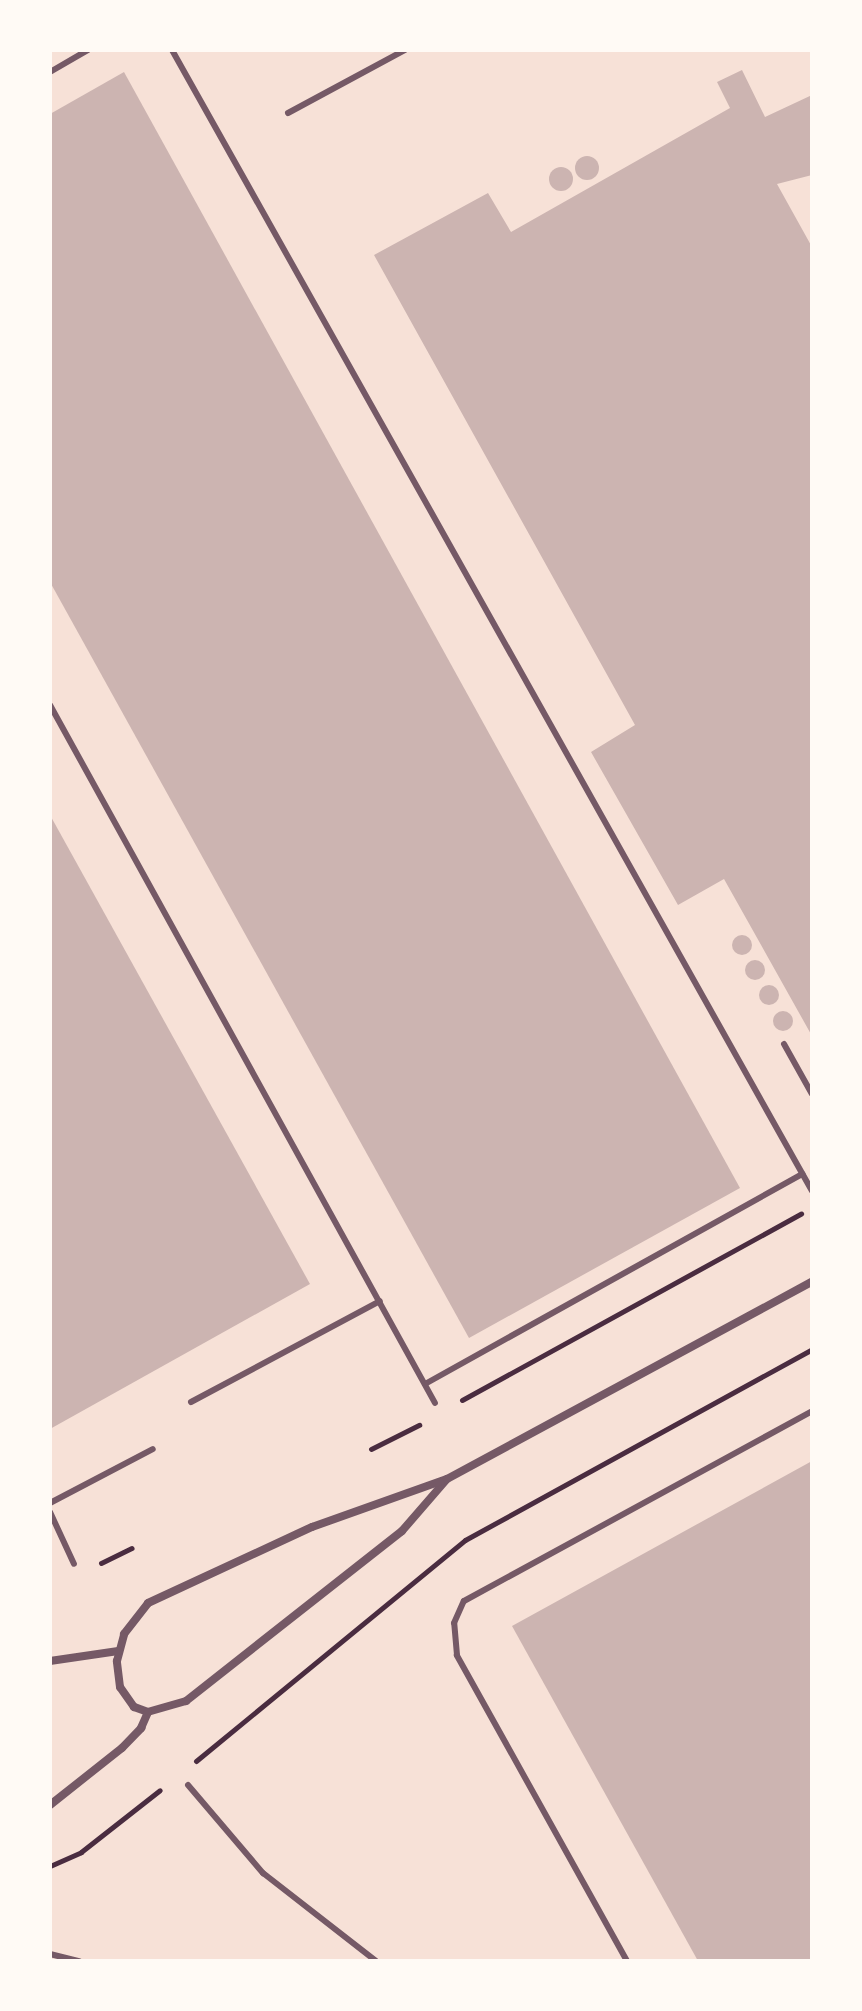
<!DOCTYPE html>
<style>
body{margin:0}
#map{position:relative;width:862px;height:2011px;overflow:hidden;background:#f7e1d7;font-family:"Source Serif 4",serif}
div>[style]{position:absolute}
.building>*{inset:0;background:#ccb4b1}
.round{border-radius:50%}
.path>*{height:5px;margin:-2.5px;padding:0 2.5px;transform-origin:2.5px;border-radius:2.5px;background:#4a2c40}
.service>*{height:6px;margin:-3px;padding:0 3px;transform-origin:3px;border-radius:3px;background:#755966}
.minor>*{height:8px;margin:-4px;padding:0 4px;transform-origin:4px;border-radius:4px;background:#755966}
span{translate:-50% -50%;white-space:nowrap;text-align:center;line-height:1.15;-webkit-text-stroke:8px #fffaf5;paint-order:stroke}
.frame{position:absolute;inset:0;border:52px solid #fffaf5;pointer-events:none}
</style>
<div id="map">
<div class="building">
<i style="clip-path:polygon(742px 70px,765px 117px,812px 95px,812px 175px,777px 184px,812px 247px,812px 1036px,724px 879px,678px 905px,591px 752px,635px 725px,374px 255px,488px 193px,511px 232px,730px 108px,717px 82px)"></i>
<i style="clip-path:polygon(124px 72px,740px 1188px,469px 1338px,50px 582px,50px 114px)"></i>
<i class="round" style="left:575px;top:156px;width:24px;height:24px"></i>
<i class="round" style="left:549px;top:167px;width:24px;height:24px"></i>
<i style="clip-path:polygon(50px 815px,310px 1284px,50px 1429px)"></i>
<i class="round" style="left:732px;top:935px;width:20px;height:20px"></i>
<i class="round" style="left:745px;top:960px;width:20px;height:20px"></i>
<i class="round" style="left:759px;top:985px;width:20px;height:20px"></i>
<i class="round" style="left:773px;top:1011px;width:20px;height:20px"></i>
<i style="clip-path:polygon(812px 1461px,812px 1961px,698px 1961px,512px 1626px)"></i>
</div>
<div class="path">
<i style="left:462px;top:1400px;width:387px;rotate:-28.8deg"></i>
<i style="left:371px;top:1449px;width:54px;rotate:-26.6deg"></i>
<i style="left:101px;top:1563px;width:34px;rotate:-26deg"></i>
<i style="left:196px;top:1761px;width:348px;rotate:-39.4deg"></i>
<i style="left:465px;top:1540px;width:396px;rotate:-28.8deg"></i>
<i style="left:50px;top:1866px;width:34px;rotate:-24deg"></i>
<i style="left:81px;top:1852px;width:100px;rotate:-38.1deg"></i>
</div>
<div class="service">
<i style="left:172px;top:50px;width:1308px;rotate:60.71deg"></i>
<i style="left:50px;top:72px;width:44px;rotate:-30.1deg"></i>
<i style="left:288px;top:113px;width:133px;rotate:-28.3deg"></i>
<i style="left:50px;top:705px;width:797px;rotate:61.12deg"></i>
<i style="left:784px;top:1044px;width:57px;rotate:60.8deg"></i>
<i style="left:425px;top:1384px;width:432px;rotate:-29.1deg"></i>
<i style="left:191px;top:1402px;width:214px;rotate:-28.1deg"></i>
<i style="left:50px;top:1503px;width:116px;rotate:-27.7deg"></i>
<i style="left:50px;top:1512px;width:57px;rotate:65.2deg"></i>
<i style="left:188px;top:1785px;width:116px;rotate:49.6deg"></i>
<i style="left:263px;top:1873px;width:143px;rotate:37.9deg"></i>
<i style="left:50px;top:1954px;width:30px;rotate:14deg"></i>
<i style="left:627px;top:1961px;width:350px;rotate:-119.1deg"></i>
<i style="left:457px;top:1655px;width:32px;rotate:-95deg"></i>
<i style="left:454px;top:1623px;width:24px;rotate:-66deg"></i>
<i style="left:464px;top:1601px;width:396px;rotate:-28.6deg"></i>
</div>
<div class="minor">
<i style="left:447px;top:1479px;width:69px;rotate:130.9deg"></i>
<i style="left:402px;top:1531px;width:275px;rotate:141.8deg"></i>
<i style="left:186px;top:1701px;width:40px;rotate:164deg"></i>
<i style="left:148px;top:1712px;width:15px;rotate:-160deg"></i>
<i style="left:134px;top:1707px;width:24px;rotate:-125deg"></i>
<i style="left:120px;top:1687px;width:26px;rotate:-97deg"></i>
<i style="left:117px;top:1661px;width:28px;rotate:-75deg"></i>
<i style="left:124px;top:1634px;width:39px;rotate:-52deg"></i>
<i style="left:148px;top:1603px;width:181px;rotate:-24.9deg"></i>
<i style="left:312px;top:1527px;width:143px;rotate:-19.6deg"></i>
<i style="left:447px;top:1479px;width:415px;rotate:-28.4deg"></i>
<i style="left:50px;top:1661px;width:69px;rotate:-8.4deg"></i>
<i style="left:50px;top:1805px;width:92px;rotate:-38.4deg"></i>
<i style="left:122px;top:1748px;width:28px;rotate:-46deg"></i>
<i style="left:141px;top:1728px;width:17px;rotate:-66deg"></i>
</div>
<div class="frame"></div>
</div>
